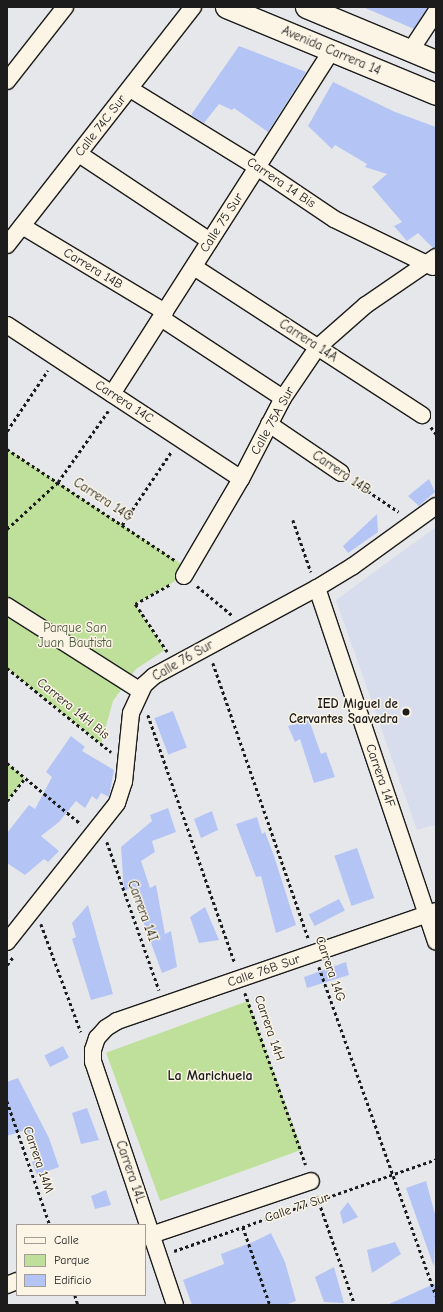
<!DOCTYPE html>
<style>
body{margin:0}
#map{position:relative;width:443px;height:1312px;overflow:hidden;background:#e6e7ea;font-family:"Comic Neue",sans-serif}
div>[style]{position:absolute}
.built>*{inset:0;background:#d7dded}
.green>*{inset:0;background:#bee09a;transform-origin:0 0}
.building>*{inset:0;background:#b4c5f5;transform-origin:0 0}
.path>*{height:2.5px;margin-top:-1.25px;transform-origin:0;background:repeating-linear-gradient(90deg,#1c1c1c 0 3px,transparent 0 6px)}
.roads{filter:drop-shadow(1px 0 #1c1c1c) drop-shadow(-1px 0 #1c1c1c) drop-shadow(0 1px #1c1c1c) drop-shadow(0 -1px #1c1c1c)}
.minor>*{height:16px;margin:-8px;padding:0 8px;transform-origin:8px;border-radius:8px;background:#fcf5e5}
.major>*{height:21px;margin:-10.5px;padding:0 10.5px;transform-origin:10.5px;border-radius:10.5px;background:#fcf5e5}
.dots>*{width:11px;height:11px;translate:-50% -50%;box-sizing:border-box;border:2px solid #fcf5e5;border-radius:50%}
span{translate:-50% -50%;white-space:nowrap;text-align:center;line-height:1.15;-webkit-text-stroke:3px #fcf5e5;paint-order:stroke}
.street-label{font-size:13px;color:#1c1c1c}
.park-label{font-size:13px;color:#4d5742}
.poi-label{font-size:13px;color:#1c1c1c;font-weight:700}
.right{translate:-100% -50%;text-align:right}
.neighbourhood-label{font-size:14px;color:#1c1c1c;font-weight:700}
.frame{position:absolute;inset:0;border:8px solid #1c1c1c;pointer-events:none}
.legend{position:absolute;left:16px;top:1224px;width:130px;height:72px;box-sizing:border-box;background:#fcf5e5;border:1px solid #a29e95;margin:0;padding:5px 7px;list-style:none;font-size:12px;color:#1c1c1c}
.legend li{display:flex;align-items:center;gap:8px;height:20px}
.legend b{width:20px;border:1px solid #a29e95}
</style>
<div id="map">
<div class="built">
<i style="clip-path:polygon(436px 527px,436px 830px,434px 825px,417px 830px,336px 600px)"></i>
</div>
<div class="green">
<i style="clip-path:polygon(7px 449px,189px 569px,184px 576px,135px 604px,165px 650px,136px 669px,113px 701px,101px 744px,7px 668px)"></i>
<i style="clip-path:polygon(7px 763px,25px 778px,7px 801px)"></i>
<i style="left:248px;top:1001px;width:158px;height:151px;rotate:70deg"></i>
</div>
<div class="building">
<i style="clip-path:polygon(363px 7px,428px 7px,414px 29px)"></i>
<i style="clip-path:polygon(239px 46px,306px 72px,268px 132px,234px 108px,232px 110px,219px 104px,204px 123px,191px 115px)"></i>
<i style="clip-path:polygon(333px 82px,395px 112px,436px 127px,436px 248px,433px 248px,418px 233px,407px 241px,394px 226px,402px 222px,372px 187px,387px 174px,365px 167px,367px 164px,335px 145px,332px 149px,308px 126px)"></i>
<i style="clip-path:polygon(429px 479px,435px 492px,419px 506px,408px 496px)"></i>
<i style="clip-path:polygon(377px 514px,378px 532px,348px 553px,343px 546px)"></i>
<i style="left:173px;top:711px;width:39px;height:20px;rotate:69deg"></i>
<i style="clip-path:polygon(309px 720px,321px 754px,326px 752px,335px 777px,314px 783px,300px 739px,295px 742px,288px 726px)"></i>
<i style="clip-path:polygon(71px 736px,85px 747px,82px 751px,114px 770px,109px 797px,101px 793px,97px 800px,92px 796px,85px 808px,76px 801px,59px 822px,41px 836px,59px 851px,48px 862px,44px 859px,25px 875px,7px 863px,7px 833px,29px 805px,35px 809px,52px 777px,46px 772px)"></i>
<i style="clip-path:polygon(168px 808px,176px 832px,152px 841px,155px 852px,141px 861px,150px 888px,156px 885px,165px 934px,171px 931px,177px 967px,162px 973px,131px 888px,124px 891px,121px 847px,152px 821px,150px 815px)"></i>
<i style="clip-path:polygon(212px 811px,218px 830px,201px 838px,194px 819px)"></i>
<i style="clip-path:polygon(257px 817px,262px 834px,265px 832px,274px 856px,296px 925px,276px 933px,261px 876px,256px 877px,236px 824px)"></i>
<i style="left:357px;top:848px;width:53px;height:24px;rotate:71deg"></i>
<i style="left:339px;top:899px;width:13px;height:34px;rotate:63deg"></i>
<i style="clip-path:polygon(88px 905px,113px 994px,91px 1000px,72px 939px,76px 937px,72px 923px)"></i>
<i style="clip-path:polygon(205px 907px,219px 940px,199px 943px,190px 917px)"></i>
<i style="clip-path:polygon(346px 962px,349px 975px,307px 988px,304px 977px)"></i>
<i style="left:63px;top:1046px;width:13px;height:21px;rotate:63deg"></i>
<i style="clip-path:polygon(18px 1078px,49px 1138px,59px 1167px,37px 1175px,32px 1162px,38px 1160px,25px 1130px,7px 1136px,7px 1082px)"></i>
<i style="clip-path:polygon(87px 1108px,99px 1140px,81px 1144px,72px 1113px)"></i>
<i style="clip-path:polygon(426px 1181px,436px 1218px,434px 1267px,406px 1188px)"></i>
<i style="clip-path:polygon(106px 1190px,111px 1205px,95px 1209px,91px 1196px)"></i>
<i style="clip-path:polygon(348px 1202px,358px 1217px,343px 1224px,340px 1212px)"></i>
<i style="clip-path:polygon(271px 1233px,285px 1262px,296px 1301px,285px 1305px,192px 1305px,183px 1280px,224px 1264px,221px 1254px,253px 1242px)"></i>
<i style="clip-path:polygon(395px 1242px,401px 1254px,372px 1273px,367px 1250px)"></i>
<i style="clip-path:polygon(334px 1267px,344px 1303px,324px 1302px,315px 1277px)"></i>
<i style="clip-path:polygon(436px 1283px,436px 1305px,387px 1305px)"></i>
</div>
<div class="path">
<i style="left:431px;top:427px;width:9px;rotate:54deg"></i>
<i style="left:7px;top:431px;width:73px;rotate:-56.1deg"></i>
<i style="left:7px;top:449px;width:201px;rotate:33.5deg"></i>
<i style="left:353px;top:481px;width:55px;rotate:34deg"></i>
<i style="left:293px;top:520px;width:55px;rotate:70.9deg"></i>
<i style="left:122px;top:525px;width:88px;rotate:-56.1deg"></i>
<i style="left:7px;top:529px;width:69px;rotate:-42.7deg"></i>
<i style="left:58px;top:482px;width:87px;rotate:-54.8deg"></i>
<i style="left:197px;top:586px;width:47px;rotate:39.8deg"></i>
<i style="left:167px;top:652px;width:58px;rotate:-123.7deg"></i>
<i style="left:135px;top:604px;width:41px;rotate:-29.1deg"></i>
<i style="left:213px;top:663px;width:291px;rotate:70.9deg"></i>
<i style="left:7px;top:668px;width:134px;rotate:38.9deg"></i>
<i style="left:148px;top:715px;width:263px;rotate:70.7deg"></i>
<i style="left:7px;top:763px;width:96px;rotate:39.5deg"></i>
<i style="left:7px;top:801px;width:29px;rotate:-52deg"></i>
<i style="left:107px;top:842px;width:157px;rotate:70.6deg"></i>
<i style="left:41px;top:924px;width:115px;rotate:69.7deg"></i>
<i style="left:7px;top:965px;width:10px;rotate:-53deg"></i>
<i style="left:319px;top:967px;width:349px;rotate:70.4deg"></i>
<i style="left:245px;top:993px;width:182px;rotate:70.5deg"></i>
<i style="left:7px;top:1101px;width:131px;rotate:70.9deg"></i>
<i style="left:317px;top:1196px;width:115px;rotate:70.8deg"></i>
<i style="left:243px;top:1227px;width:83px;rotate:70.9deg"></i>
<i style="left:174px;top:1251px;width:278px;rotate:-19.3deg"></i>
<i style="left:75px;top:1295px;width:10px;rotate:73deg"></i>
</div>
<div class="roads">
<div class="minor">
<i style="left:411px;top:50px;width:45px;rotate:-56.7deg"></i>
<i style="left:7px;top:81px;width:94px;rotate:-51.9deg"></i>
<i style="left:130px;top:89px;width:149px;rotate:31.6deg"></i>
<i style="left:257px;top:167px;width:93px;rotate:34deg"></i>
<i style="left:334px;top:219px;width:110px;rotate:25.9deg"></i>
<i style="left:79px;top:154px;width:157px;rotate:33.6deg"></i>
<i style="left:22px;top:226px;width:167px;rotate:31deg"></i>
<i style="left:7px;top:245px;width:302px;rotate:-52deg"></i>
<i style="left:194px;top:267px;width:272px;rotate:33deg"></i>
<i style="left:161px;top:318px;width:146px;rotate:33.3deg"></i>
<i style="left:7px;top:325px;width:280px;rotate:33.3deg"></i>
<i style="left:112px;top:394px;width:407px;rotate:-57.4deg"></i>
<i style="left:269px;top:424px;width:87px;rotate:34.2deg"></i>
<i style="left:184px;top:576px;width:113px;rotate:-59.6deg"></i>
<i style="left:241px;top:479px;width:91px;rotate:-62.6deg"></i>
<i style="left:283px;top:398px;width:60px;rotate:-55.8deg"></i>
<i style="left:317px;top:348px;width:65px;rotate:-41.3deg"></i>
<i style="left:366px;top:305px;width:85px;rotate:-34.4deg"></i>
<i style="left:317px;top:588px;width:373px;rotate:71.4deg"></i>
<i style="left:7px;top:606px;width:156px;rotate:32.5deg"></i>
<i style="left:7px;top:942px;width:177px;rotate:-51.6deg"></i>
<i style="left:117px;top:803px;width:22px;rotate:-72deg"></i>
<i style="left:124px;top:782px;width:69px;rotate:-84.2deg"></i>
<i style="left:131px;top:713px;width:31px;rotate:-65deg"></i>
<i style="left:144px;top:685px;width:13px;rotate:-42deg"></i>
<i style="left:154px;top:676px;width:185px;rotate:-28.4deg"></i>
<i style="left:317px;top:588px;width:42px;rotate:-31.4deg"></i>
<i style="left:353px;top:566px;width:102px;rotate:-35.9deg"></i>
<i style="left:145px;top:1237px;width:175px;rotate:-18.6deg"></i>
<i style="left:7px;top:1285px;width:11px;rotate:-22deg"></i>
<i style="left:175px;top:1305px;width:256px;rotate:-108.6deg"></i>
<i style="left:93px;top:1062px;width:12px;rotate:-90deg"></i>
<i style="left:93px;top:1050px;width:13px;rotate:-72deg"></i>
<i style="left:97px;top:1038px;width:13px;rotate:-48deg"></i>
<i style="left:106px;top:1028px;width:13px;rotate:-32deg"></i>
<i style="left:117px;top:1021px;width:337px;rotate:-19deg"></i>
</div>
<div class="major">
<i style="left:226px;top:7px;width:227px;rotate:22.5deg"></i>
<i style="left:306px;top:7px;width:141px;rotate:22.6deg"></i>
</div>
</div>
<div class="dots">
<i style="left:406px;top:712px;background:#1c1c1c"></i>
</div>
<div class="street-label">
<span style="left:331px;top:51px;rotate:23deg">Avenida Carrera 14</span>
<span style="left:101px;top:126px;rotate:-52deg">Calle 74C Sur</span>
<span style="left:281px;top:183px;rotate:34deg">Carrera 14 Bis</span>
<span style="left:222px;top:223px;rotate:-57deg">Calle 75 Sur</span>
<span style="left:93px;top:269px;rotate:31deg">Carrera 14B</span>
<span style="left:308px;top:341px;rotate:33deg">Carrera 14A</span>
<span style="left:124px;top:402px;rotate:33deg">Carrera 14C</span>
<span style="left:273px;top:421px;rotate:-61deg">Calle 75A Sur</span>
<span style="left:341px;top:473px;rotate:34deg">Carrera 14B</span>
<span style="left:103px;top:500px;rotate:33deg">Carrera 14G</span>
<span style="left:183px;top:661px;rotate:-30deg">Calle 76 Sur</span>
<span style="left:73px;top:709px;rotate:39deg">Carrera 14H Bis</span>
<span style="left:380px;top:776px;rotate:71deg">Carrera 14F</span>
<span style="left:142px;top:911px;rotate:70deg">Carrera 14I</span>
<span style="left:330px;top:969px;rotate:71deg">Carrera 14G</span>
<span style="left:264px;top:971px;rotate:-19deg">Calle 76B Sur</span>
<span style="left:269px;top:1028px;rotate:71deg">Carrera 14H</span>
<span style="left:38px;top:1160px;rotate:71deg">Carrera 14M</span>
<span style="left:130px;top:1172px;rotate:71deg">Carrera 14L</span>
<span style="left:297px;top:1208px;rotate:-19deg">Calle 77 Sur</span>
</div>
<div class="park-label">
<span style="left:75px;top:636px">Parque San<br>Juan Bautista</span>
</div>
<div class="poi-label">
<span class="right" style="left:398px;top:712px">IED Miguel de<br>Cervantes Saavedra</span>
</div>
<div class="neighbourhood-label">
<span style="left:210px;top:1076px">La Marichuela</span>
</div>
<div class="frame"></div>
<ul class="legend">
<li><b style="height:5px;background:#fcf5e5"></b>Calle</li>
<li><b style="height:11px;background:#bee09a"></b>Parque</li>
<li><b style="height:11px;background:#b4c5f5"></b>Edificio</li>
</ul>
</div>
